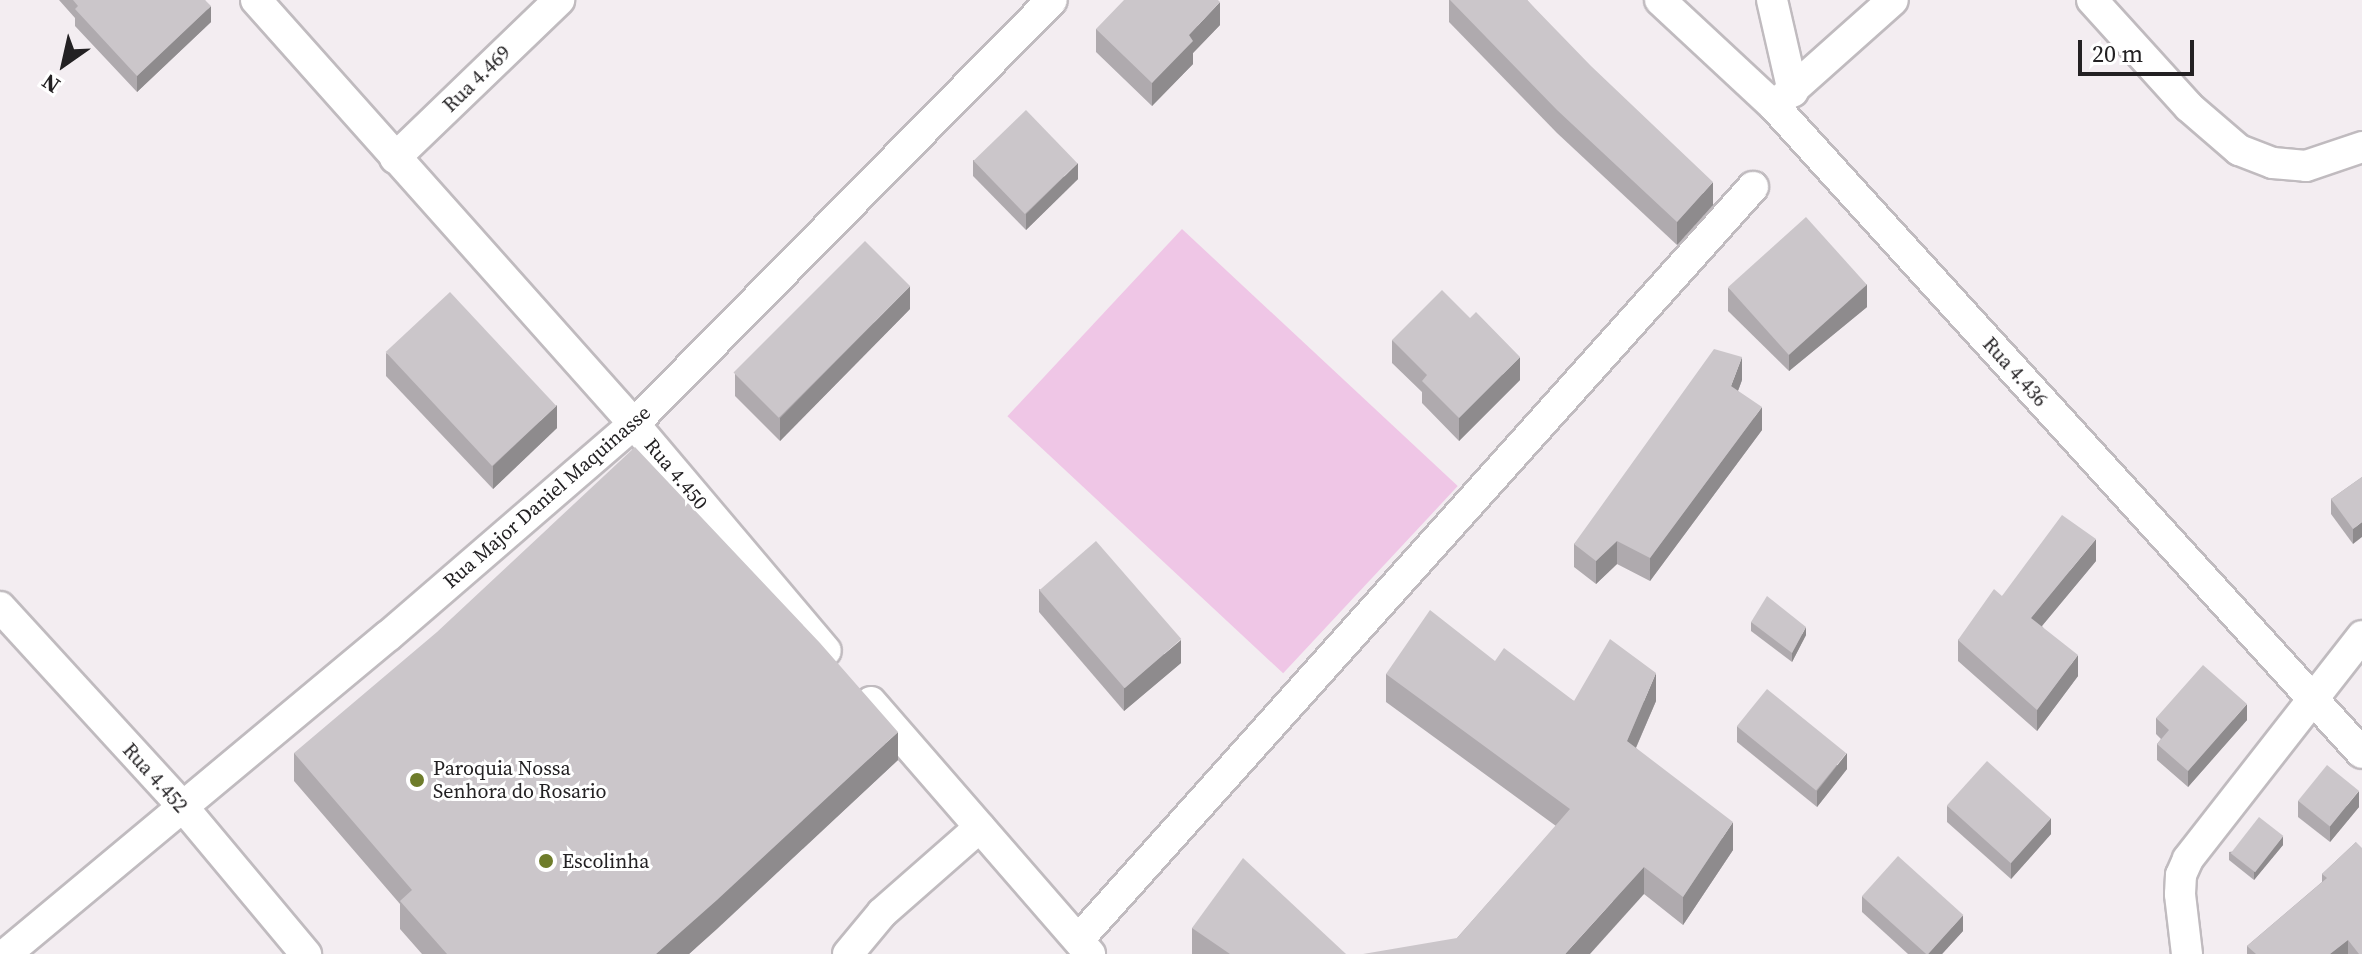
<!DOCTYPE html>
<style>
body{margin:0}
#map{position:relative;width:2362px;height:954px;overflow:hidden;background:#f3edf1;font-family:"Source Serif 4",serif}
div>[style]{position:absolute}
.green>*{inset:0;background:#efc6e6;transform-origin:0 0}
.roads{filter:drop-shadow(2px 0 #c0bbbf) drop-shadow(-2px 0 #c0bbbf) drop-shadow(0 2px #c0bbbf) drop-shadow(0 -2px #c0bbbf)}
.street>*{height:30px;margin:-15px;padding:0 15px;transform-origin:15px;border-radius:15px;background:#fff}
.wall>*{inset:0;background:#afaaae}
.shaded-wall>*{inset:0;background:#8e8b8d}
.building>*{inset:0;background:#cbc6ca;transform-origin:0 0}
.dots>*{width:22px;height:22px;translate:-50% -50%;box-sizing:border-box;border:4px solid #fff;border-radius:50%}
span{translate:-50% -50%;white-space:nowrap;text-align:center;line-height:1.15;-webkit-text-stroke:6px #fff;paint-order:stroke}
.street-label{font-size:20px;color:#232123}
.poi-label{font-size:20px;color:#232123}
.left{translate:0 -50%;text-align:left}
.north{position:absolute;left:24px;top:24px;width:80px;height:80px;-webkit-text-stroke:6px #fff;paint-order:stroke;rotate:214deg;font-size:22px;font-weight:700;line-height:32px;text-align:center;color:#232123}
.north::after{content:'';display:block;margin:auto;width:28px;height:36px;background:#232123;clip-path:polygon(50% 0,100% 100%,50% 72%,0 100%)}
.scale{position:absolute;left:2078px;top:40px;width:116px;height:36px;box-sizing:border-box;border:4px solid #232123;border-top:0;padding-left:10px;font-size:24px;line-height:28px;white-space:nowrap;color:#232123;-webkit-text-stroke:6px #fff;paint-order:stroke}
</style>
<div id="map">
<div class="green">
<i style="left:1182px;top:229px;width:377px;height:256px;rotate:43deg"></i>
</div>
<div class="roads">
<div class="street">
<i style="left:256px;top:0;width:568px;rotate:48.28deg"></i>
<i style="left:634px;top:424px;width:297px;rotate:49.8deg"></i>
<i style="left:1660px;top:0;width:156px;rotate:42.9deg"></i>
<i style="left:1774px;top:106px;width:874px;rotate:47.74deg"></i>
<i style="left:1772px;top:0;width:94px;rotate:77.1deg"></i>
<i style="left:2092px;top:0;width:144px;rotate:47.8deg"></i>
<i style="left:2189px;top:107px;width:66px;rotate:40.7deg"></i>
<i style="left:2239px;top:150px;width:36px;rotate:21deg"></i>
<i style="left:2273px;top:163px;width:33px;rotate:5deg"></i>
<i style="left:2306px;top:166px;width:59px;rotate:-18.7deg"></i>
<i style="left:1774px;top:106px;width:159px;rotate:-41.7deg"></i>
<i style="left:395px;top:158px;width:228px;rotate:-43.9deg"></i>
<i style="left:0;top:607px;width:271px;rotate:47.5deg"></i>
<i style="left:183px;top:807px;width:192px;rotate:50.1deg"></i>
<i style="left:871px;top:702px;width:334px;rotate:49deg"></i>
<i style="left:1079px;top:939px;width:1010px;rotate:-48.13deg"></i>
<i style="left:6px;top:954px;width:497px;rotate:-39.8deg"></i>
<i style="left:388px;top:636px;width:325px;rotate:-40.8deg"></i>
<i style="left:634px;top:424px;width:595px;rotate:-45.41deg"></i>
<i style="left:848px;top:954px;width:53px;rotate:-50.3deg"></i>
<i style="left:882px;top:913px;width:130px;rotate:-41.3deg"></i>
<i style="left:2187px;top:954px;width:60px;rotate:-96.7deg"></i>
<i style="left:2180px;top:894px;width:19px;rotate:-87deg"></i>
<i style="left:2181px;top:875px;width:17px;rotate:-66deg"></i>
<i style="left:2188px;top:859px;width:283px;rotate:-52deg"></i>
</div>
</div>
<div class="wall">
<i style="clip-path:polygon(59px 0,205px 0,211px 22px,137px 92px,75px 26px,75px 18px)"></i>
<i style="clip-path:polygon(1449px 0,1527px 0,1713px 205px,1677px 245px,1557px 133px,1449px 22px)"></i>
<i style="clip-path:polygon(1220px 25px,1193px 53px,1193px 64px,1152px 106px,1096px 52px,1096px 29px)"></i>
<i style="clip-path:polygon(973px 160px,1078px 179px,1026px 230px,973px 176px)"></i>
<i style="clip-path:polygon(1728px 288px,1867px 307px,1789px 371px,1728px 311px)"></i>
<i style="clip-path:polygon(910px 309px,780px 441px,735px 396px,735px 374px)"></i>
<i style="clip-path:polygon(1392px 340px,1520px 380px,1459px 441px,1422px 403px,1422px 392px,1392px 363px)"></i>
<i style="clip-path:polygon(386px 353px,557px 428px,493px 489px,386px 376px)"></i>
<i style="clip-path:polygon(1742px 380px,1738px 391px,1762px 430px,1650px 581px,1617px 564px,1596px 584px,1574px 567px,1574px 544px)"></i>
<i style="clip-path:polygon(2362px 477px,2353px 544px,2331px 514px,2331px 499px)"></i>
<i style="clip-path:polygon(2096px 561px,2042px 626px,2078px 676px,2037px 731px,1958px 661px,1958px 640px,2002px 596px)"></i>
<i style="clip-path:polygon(1039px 589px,1181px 663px,1124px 711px,1039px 612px)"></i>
<i style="clip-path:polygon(1751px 622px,1806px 635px,1792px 662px,1751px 631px)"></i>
<i style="clip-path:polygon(1495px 661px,1574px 701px,1656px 701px,1636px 748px,1733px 850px,1683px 925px,1644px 894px,1457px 938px,1556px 826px,1386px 702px,1386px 674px)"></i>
<i style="clip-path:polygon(2156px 718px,2247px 720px,2188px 787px,2157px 760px,2157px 744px,2161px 739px,2156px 734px)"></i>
<i style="clip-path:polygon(1737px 726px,1847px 769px,1817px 807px,1737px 742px)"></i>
<i style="clip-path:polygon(294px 753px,898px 760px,689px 954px,422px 954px,400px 929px,400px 904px,294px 781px)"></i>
<i style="clip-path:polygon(2298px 801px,2359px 807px,2330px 842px,2298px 817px)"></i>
<i style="clip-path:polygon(1947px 806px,2051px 834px,2011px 879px,1947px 822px)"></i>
<i style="clip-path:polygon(2356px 842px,2362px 954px,2247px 954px,2247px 946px,2322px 882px,2322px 874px)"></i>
<i style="clip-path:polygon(2283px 845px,2254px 880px,2229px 860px,2229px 852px)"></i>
<i style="clip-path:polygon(1862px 896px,1963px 931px,1942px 954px,1908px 954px,1862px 912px)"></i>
<i style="clip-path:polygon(1192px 928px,1346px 954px,1192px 954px)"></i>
</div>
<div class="shaded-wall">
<i style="clip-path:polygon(1220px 2px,1220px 25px,1193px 53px,1193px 64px,1152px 106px,1152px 83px,1189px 35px)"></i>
<i style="clip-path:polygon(211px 6px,211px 22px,137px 92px,137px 76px)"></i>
<i style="clip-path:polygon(1078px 163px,1078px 179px,1026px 230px,1026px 214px)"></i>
<i style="clip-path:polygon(1713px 182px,1713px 205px,1677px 245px,1677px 222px)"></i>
<i style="clip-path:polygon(1867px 284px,1867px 307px,1789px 371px,1789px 348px)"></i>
<i style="clip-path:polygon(910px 286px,910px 309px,780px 441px,780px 418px)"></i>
<i style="clip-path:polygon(1520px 357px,1520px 380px,1459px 441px,1459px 418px)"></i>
<i style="clip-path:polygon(1742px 357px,1742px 380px,1731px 409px,1731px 386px)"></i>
<i style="clip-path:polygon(557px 405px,557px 428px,493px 489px,493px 466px)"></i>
<i style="clip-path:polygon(1762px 407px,1762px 430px,1650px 581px,1650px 558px)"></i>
<i style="clip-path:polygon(2362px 522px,2362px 537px,2353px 544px,2353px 529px)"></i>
<i style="clip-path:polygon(2096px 539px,2096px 561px,2031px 639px,2031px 618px)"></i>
<i style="clip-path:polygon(1617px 541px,1617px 564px,1596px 584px,1596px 561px)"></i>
<i style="clip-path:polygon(1806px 627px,1806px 635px,1792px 662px,1792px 653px)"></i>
<i style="clip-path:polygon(1181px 640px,1181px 663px,1124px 711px,1124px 688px)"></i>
<i style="clip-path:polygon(2078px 655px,2078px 676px,2037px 731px,2037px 710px)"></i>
<i style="clip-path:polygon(1656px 673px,1656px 701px,1627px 768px,1627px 741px)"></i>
<i style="clip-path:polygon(2247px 704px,2247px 720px,2188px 787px,2188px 771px)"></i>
<i style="clip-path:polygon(898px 732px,898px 760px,717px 929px,689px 954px,656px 954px)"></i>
<i style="clip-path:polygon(1847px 753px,1847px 769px,1817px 807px,1817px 791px)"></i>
<i style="clip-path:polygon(2359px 791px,2359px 807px,2330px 842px,2330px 826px)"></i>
<i style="clip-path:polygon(2051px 818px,2051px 834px,2011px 879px,2011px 863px)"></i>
<i style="clip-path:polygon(1733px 822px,1733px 850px,1683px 925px,1683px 897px)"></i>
<i style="clip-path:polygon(2283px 836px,2283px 845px,2254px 880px,2254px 872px)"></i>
<i style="clip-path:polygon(1644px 867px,1644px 894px,1590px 954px,1565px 954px)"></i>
<i style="clip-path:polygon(1963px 915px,1963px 931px,1942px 954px,1928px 954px)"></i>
<i style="clip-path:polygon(2348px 940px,2348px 954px,2330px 954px)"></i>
</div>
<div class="building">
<i style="clip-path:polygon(73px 0,205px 0,211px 6px,137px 76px,75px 9px,78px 6px)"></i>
<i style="clip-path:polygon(1124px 0,1218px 0,1220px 2px,1189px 35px,1193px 41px,1152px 83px,1096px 29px)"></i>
<i style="clip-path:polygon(1450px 0,1527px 0,1591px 66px,1713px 182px,1677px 222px,1557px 110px)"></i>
<i style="left:1026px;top:110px;width:74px;height:73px;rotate:46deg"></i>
<i style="left:1806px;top:217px;width:91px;height:105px;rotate:48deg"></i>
<i style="left:865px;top:241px;width:64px;height:186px;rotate:45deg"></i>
<i style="clip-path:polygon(1442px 290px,1470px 318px,1476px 312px,1520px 357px,1459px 418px,1422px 381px,1427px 375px,1392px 340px)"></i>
<i style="left:450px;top:292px;width:156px;height:88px;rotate:47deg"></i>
<i style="clip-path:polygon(1714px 349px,1742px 357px,1731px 386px,1762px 407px,1650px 558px,1617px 541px,1596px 561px,1574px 544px)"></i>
<i style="clip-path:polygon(635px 447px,820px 643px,898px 732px,717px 900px,656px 954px,447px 954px,400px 901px,412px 890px,294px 753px,437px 632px)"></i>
<i style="clip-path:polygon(2362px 477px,2362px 522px,2353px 529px,2331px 499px)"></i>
<i style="clip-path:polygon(2062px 515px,2096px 539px,2031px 618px,2078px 655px,2037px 710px,1958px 640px,1994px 589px,2002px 596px)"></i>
<i style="left:1096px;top:541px;width:130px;height:75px;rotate:49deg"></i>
<i style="clip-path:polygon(1767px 596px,1806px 627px,1792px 653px,1751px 622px)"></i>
<i style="clip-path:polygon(1430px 610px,1495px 661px,1504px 648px,1574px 701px,1610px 639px,1656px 673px,1627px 741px,1733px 822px,1683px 897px,1644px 867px,1565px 954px,1363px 954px,1457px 938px,1570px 809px,1386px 674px)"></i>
<i style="clip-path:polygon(2203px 665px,2247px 704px,2188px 771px,2157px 744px,2169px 730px,2156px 718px)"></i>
<i style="left:1767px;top:689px;width:102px;height:48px;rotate:39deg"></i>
<i style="left:1987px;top:761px;width:86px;height:60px;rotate:42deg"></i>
<i style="left:2327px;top:765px;width:41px;height:46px;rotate:39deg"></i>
<i style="left:2259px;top:817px;width:31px;height:46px;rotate:38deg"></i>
<i style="clip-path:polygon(2356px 842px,2362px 848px,2362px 954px,2359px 954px,2348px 940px,2330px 954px,2256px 954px,2247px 946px,2327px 878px,2322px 874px)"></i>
<i style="left:1898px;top:856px;width:88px;height:54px;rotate:42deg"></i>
<i style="clip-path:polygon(1243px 858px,1346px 954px,1230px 954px,1192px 928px)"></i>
</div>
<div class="dots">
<i style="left:417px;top:780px;background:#6e7c2a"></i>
<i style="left:546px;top:861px;background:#6e7c2a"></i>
</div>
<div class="street-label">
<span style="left:477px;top:79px;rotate:-44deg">Rua 4.469</span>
<span style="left:2015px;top:372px;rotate:48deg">Rua 4.436</span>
<span style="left:676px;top:474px;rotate:50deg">Rua 4.450</span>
<span style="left:547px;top:497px;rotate:-41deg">Rua Major Daniel Maquinasse</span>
<span style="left:155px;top:778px;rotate:48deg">Rua 4.452</span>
</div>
<div class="poi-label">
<span class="left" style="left:433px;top:780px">Paroquia Nossa<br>Senhora do Rosario</span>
<span class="left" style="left:562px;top:861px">Escolinha</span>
</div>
<div class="north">N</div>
<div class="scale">20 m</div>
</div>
